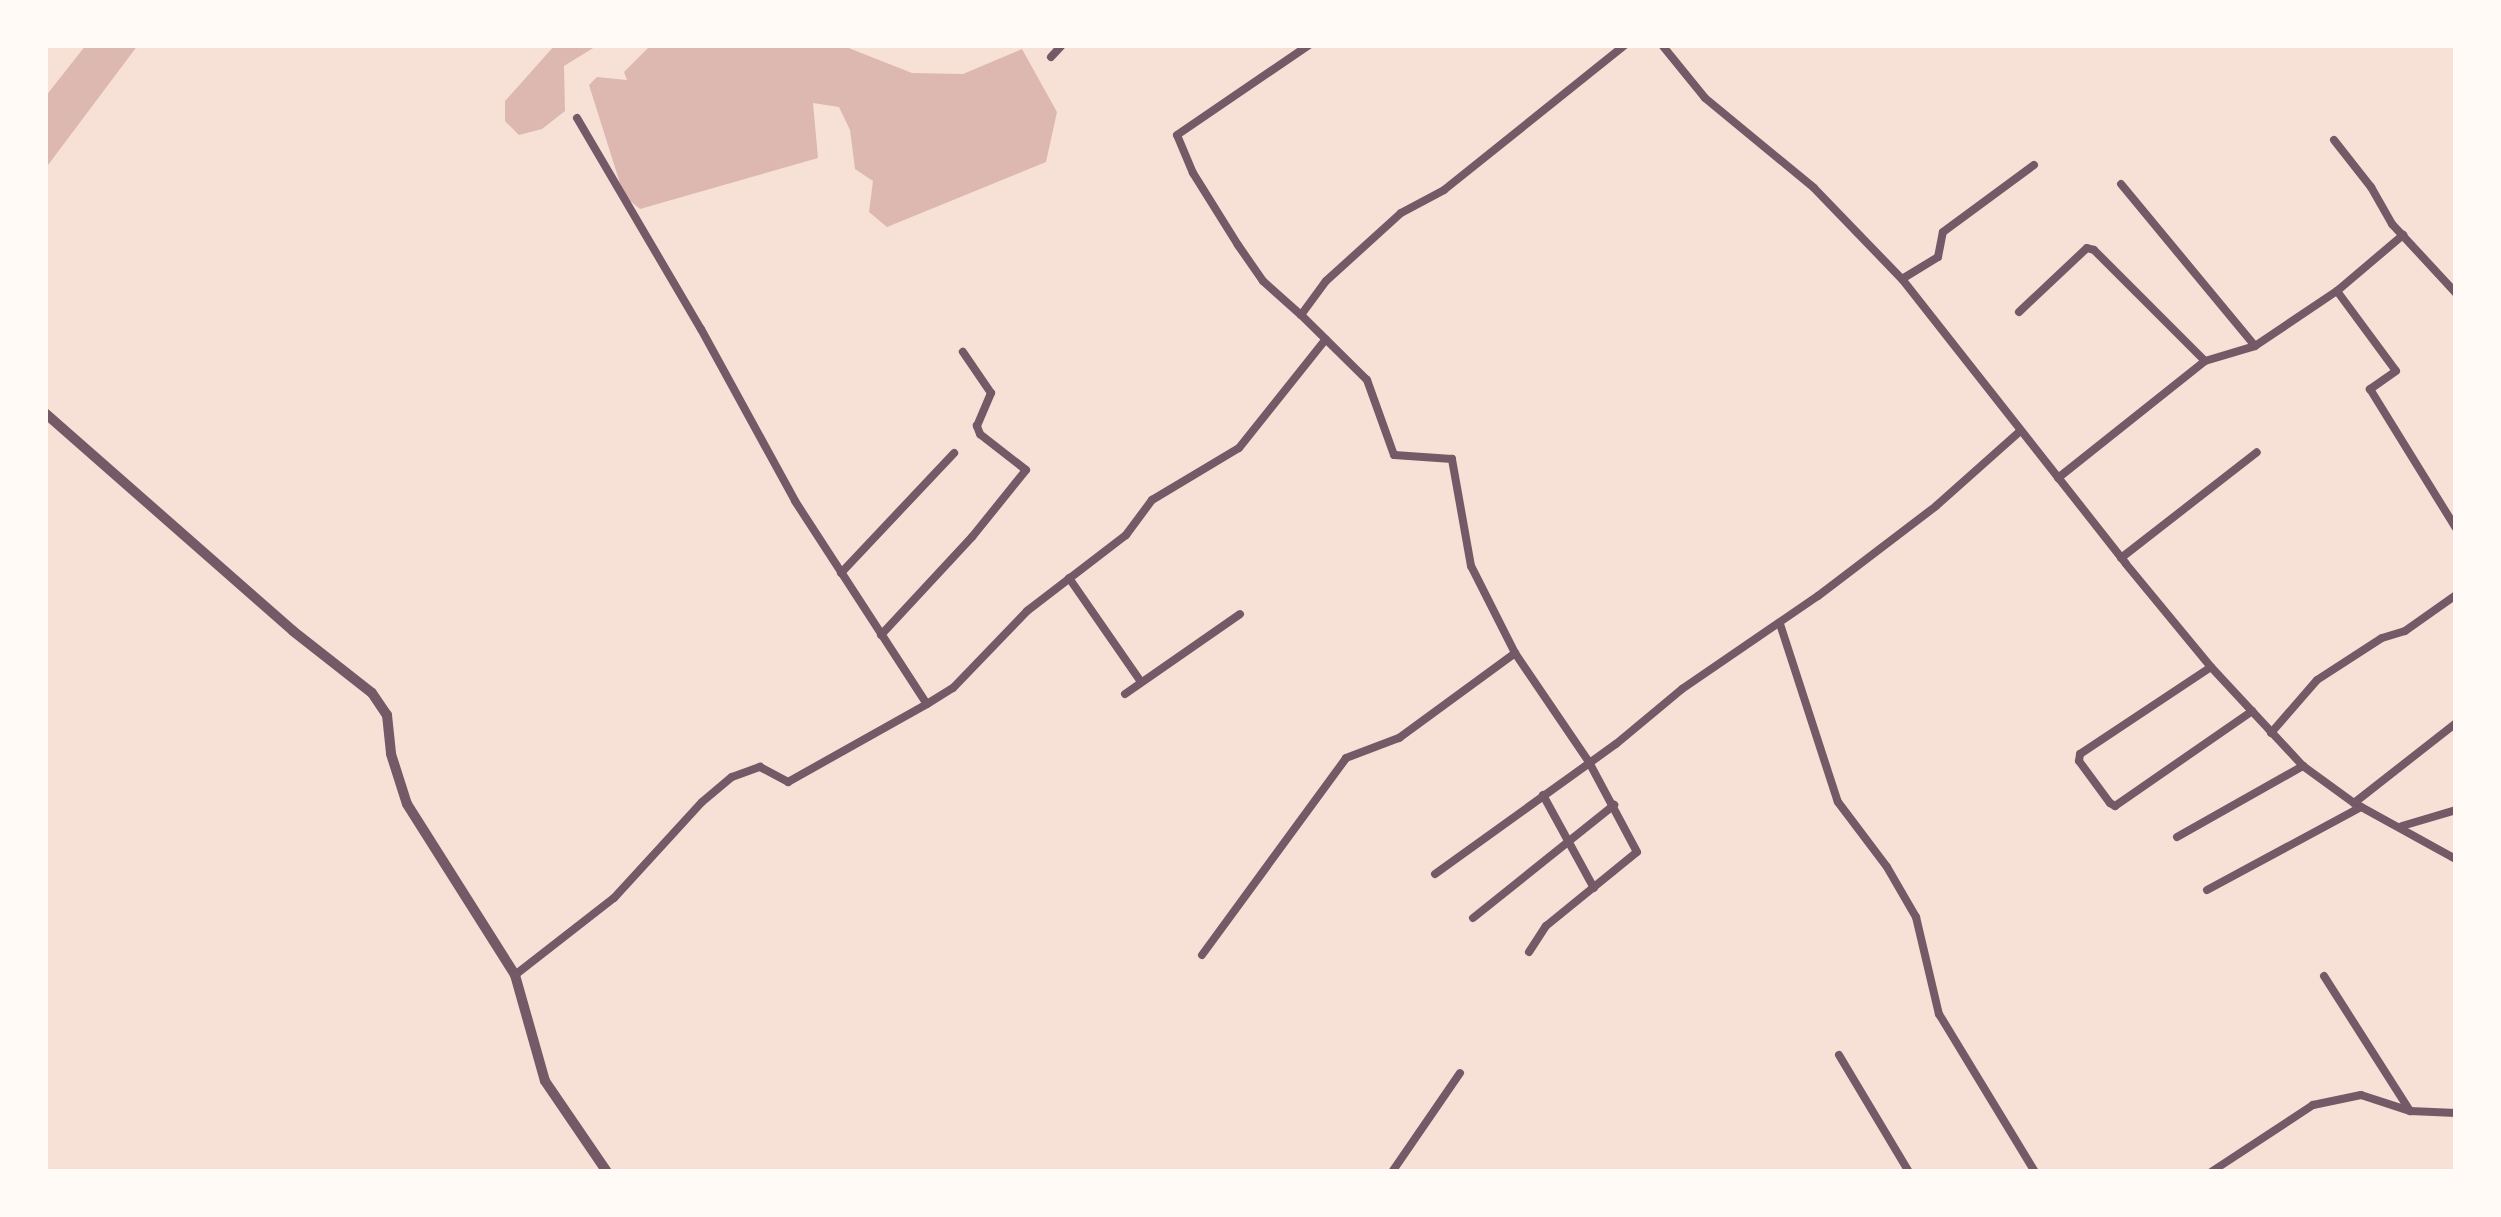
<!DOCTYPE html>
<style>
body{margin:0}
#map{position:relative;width:2501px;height:1217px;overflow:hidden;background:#f7e1d7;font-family:"Asap Condensed",sans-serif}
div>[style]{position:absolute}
.water>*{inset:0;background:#dcb8b0}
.minor>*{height:8px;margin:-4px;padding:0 4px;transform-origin:4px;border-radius:4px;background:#755966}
.tertiary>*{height:10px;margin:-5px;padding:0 5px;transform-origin:5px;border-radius:5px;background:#755966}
span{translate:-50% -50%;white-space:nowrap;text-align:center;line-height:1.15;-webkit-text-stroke:9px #fffaf5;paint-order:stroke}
.frame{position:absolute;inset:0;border:48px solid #fffaf5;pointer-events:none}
</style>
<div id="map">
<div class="water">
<i style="clip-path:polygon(86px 45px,138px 45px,45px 169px,45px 97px)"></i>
<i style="clip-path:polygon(555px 45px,598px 45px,564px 66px,565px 111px,542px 129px,519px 135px,505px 121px,505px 101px)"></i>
<i style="clip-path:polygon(651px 45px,841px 45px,912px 73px,963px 74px,1022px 49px,1057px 112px,1046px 162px,887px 227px,869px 212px,873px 181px,855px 169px,850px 130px,839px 107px,813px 103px,818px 158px,640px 209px,624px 196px,589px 85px,597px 77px,627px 80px,624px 72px)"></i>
</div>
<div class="minor">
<i style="left:1662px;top:45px;width:68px;rotate:50.9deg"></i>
<i style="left:1705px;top:98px;width:141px;rotate:39.5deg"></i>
<i style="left:1814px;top:188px;width:127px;rotate:46deg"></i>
<i style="left:1902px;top:279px;width:362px;rotate:51.8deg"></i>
<i style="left:2126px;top:564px;width:134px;rotate:50.5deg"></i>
<i style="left:2211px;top:667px;width:135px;rotate:47.1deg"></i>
<i style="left:2303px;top:766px;width:63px;rotate:36deg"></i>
<i style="left:2354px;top:803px;width:116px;rotate:28.8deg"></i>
<i style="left:1051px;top:57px;width:16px;rotate:-47deg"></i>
<i style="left:577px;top:118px;width:245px;rotate:59.6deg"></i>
<i style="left:701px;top:329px;width:196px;rotate:61.3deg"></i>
<i style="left:795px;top:501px;width:242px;rotate:57deg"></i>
<i style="left:927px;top:704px;width:31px;rotate:-32deg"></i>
<i style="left:953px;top:688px;width:107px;rotate:-46.1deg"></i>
<i style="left:1027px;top:611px;width:125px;rotate:-37.5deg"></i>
<i style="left:1126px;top:535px;width:44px;rotate:-53.4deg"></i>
<i style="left:1152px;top:500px;width:101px;rotate:-30.9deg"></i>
<i style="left:1239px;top:448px;width:139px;rotate:-51.4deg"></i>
<i style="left:2334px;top:140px;width:60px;rotate:51.8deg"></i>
<i style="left:2371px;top:187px;width:43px;rotate:60.4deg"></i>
<i style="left:2392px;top:224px;width:94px;rotate:47.2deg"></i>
<i style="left:2121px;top:184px;width:210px;rotate:50.4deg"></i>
<i style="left:2255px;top:346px;width:99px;rotate:-33.9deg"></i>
<i style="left:2337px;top:291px;width:99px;rotate:53.6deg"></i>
<i style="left:2396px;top:371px;width:32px;rotate:145deg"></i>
<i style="left:2370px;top:389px;width:163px;rotate:58.3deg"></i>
<i style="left:1902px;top:279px;width:42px;rotate:-31.4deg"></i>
<i style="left:1938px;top:257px;width:25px;rotate:-79deg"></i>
<i style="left:1943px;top:232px;width:113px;rotate:-36.4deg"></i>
<i style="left:2337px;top:291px;width:87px;rotate:-40.3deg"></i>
<i style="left:2019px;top:312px;width:93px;rotate:-43.3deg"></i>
<i style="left:2087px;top:248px;width:7px;rotate:16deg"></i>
<i style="left:2094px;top:250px;width:157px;rotate:45deg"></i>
<i style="left:2205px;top:361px;width:52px;rotate:-16.7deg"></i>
<i style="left:1301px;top:315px;width:51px;rotate:-138.2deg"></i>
<i style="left:1263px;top:281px;width:44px;rotate:-124.8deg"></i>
<i style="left:1238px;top:245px;width:85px;rotate:-122deg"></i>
<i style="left:1193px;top:173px;width:41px;rotate:-112.8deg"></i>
<i style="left:1177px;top:135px;width:160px;rotate:-34.3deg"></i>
<i style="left:2058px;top:478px;width:188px;rotate:-38.5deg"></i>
<i style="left:2121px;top:558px;width:172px;rotate:-37.9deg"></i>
<i style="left:841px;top:573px;width:165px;rotate:-46.7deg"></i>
<i style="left:1069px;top:578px;width:126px;rotate:55.3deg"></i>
<i style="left:1780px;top:624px;width:187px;rotate:72deg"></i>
<i style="left:1838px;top:802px;width:81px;rotate:53deg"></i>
<i style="left:1887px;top:867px;width:58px;rotate:59.9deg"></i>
<i style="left:1916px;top:917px;width:100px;rotate:76.7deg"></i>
<i style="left:1939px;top:1014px;width:185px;rotate:58.7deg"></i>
<i style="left:881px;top:635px;width:134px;rotate:-47.1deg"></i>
<i style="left:972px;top:537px;width:86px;rotate:-51.1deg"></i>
<i style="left:1026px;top:470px;width:58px;rotate:-142deg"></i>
<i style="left:980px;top:434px;width:9px;rotate:-111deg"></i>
<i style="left:977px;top:426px;width:36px;rotate:-67deg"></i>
<i style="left:991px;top:393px;width:50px;rotate:-124.3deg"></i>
<i style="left:2211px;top:667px;width:157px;rotate:146.4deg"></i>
<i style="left:2080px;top:754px;width:7px;rotate:98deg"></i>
<i style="left:2079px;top:761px;width:52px;rotate:53.6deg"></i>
<i style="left:2110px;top:803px;width:6px;rotate:31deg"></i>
<i style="left:2115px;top:806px;width:167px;rotate:-34.7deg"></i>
<i style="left:1125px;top:694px;width:140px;rotate:-34.8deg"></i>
<i style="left:2271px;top:733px;width:70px;rotate:-49deg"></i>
<i style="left:2317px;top:680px;width:77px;rotate:-32.9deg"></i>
<i style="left:2382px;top:638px;width:24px;rotate:-17deg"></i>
<i style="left:2405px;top:631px;width:62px;rotate:-35.2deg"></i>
<i style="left:1543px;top:795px;width:106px;rotate:61.3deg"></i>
<i style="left:2354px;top:803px;width:130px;rotate:-38.1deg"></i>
<i style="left:2402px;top:826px;width:56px;rotate:-16.5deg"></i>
<i style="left:2177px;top:837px;width:145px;rotate:-29.4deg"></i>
<i style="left:1435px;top:874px;width:223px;rotate:-35.7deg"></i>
<i style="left:1616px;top:744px;width:86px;rotate:-39.8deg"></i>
<i style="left:1682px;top:689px;width:165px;rotate:-34.4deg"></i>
<i style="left:1818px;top:596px;width:148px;rotate:-37.3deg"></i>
<i style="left:1936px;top:506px;width:111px;rotate:-41.7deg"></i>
<i style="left:2207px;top:890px;width:175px;rotate:-28.3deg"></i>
<i style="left:1473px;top:918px;width:181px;rotate:-38.7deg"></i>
<i style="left:1529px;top:952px;width:31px;rotate:-57deg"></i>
<i style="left:1546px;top:926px;width:117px;rotate:-39.1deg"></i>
<i style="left:1637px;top:852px;width:102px;rotate:-118.1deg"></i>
<i style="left:1589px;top:762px;width:132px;rotate:-124.2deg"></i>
<i style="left:1515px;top:653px;width:97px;rotate:-116.8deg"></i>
<i style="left:1471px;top:566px;width:109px;rotate:-100.1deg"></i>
<i style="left:1452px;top:459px;width:58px;rotate:-176.1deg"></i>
<i style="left:1394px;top:455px;width:80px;rotate:-109.8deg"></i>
<i style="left:1367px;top:380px;width:93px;rotate:-135.4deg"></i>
<i style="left:1301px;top:315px;width:42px;rotate:-53.7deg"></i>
<i style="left:1326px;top:281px;width:101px;rotate:-42.2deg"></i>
<i style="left:1401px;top:213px;width:49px;rotate:-28.1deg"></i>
<i style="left:1444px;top:190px;width:232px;rotate:-38.7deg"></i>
<i style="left:1202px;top:955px;width:244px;rotate:-53.8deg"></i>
<i style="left:1346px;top:758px;width:57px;rotate:-20.7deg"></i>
<i style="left:1399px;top:738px;width:144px;rotate:-36.2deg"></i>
<i style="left:515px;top:975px;width:125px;rotate:-37.9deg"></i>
<i style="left:614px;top:898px;width:130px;rotate:-47.5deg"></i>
<i style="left:702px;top:802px;width:39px;rotate:-40deg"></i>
<i style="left:732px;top:777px;width:30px;rotate:-20deg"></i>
<i style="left:760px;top:767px;width:32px;rotate:28deg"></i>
<i style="left:788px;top:782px;width:159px;rotate:-29.3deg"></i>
<i style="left:2324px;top:976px;width:160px;rotate:57.5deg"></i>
<i style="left:1839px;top:1055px;width:136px;rotate:59.1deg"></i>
<i style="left:1392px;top:1172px;width:120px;rotate:-55.5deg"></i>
<i style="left:2211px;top:1172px;width:122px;rotate:-33.3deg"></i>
<i style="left:2313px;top:1105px;width:49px;rotate:-11.8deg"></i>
<i style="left:2361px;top:1095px;width:52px;rotate:18.1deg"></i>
<i style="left:2410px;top:1111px;width:46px;rotate:2.5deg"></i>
</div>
<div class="tertiary">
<i style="left:45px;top:413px;width:330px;rotate:41.3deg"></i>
<i style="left:293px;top:631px;width:100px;rotate:38.1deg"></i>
<i style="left:372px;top:693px;width:27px;rotate:56deg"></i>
<i style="left:387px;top:715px;width:39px;rotate:84deg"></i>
<i style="left:391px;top:754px;width:52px;rotate:72.3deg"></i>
<i style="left:407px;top:804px;width:202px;rotate:57.7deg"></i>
<i style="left:515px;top:975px;width:110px;rotate:74.2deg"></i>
<i style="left:545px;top:1081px;width:110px;rotate:55.7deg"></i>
</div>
<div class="frame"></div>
</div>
